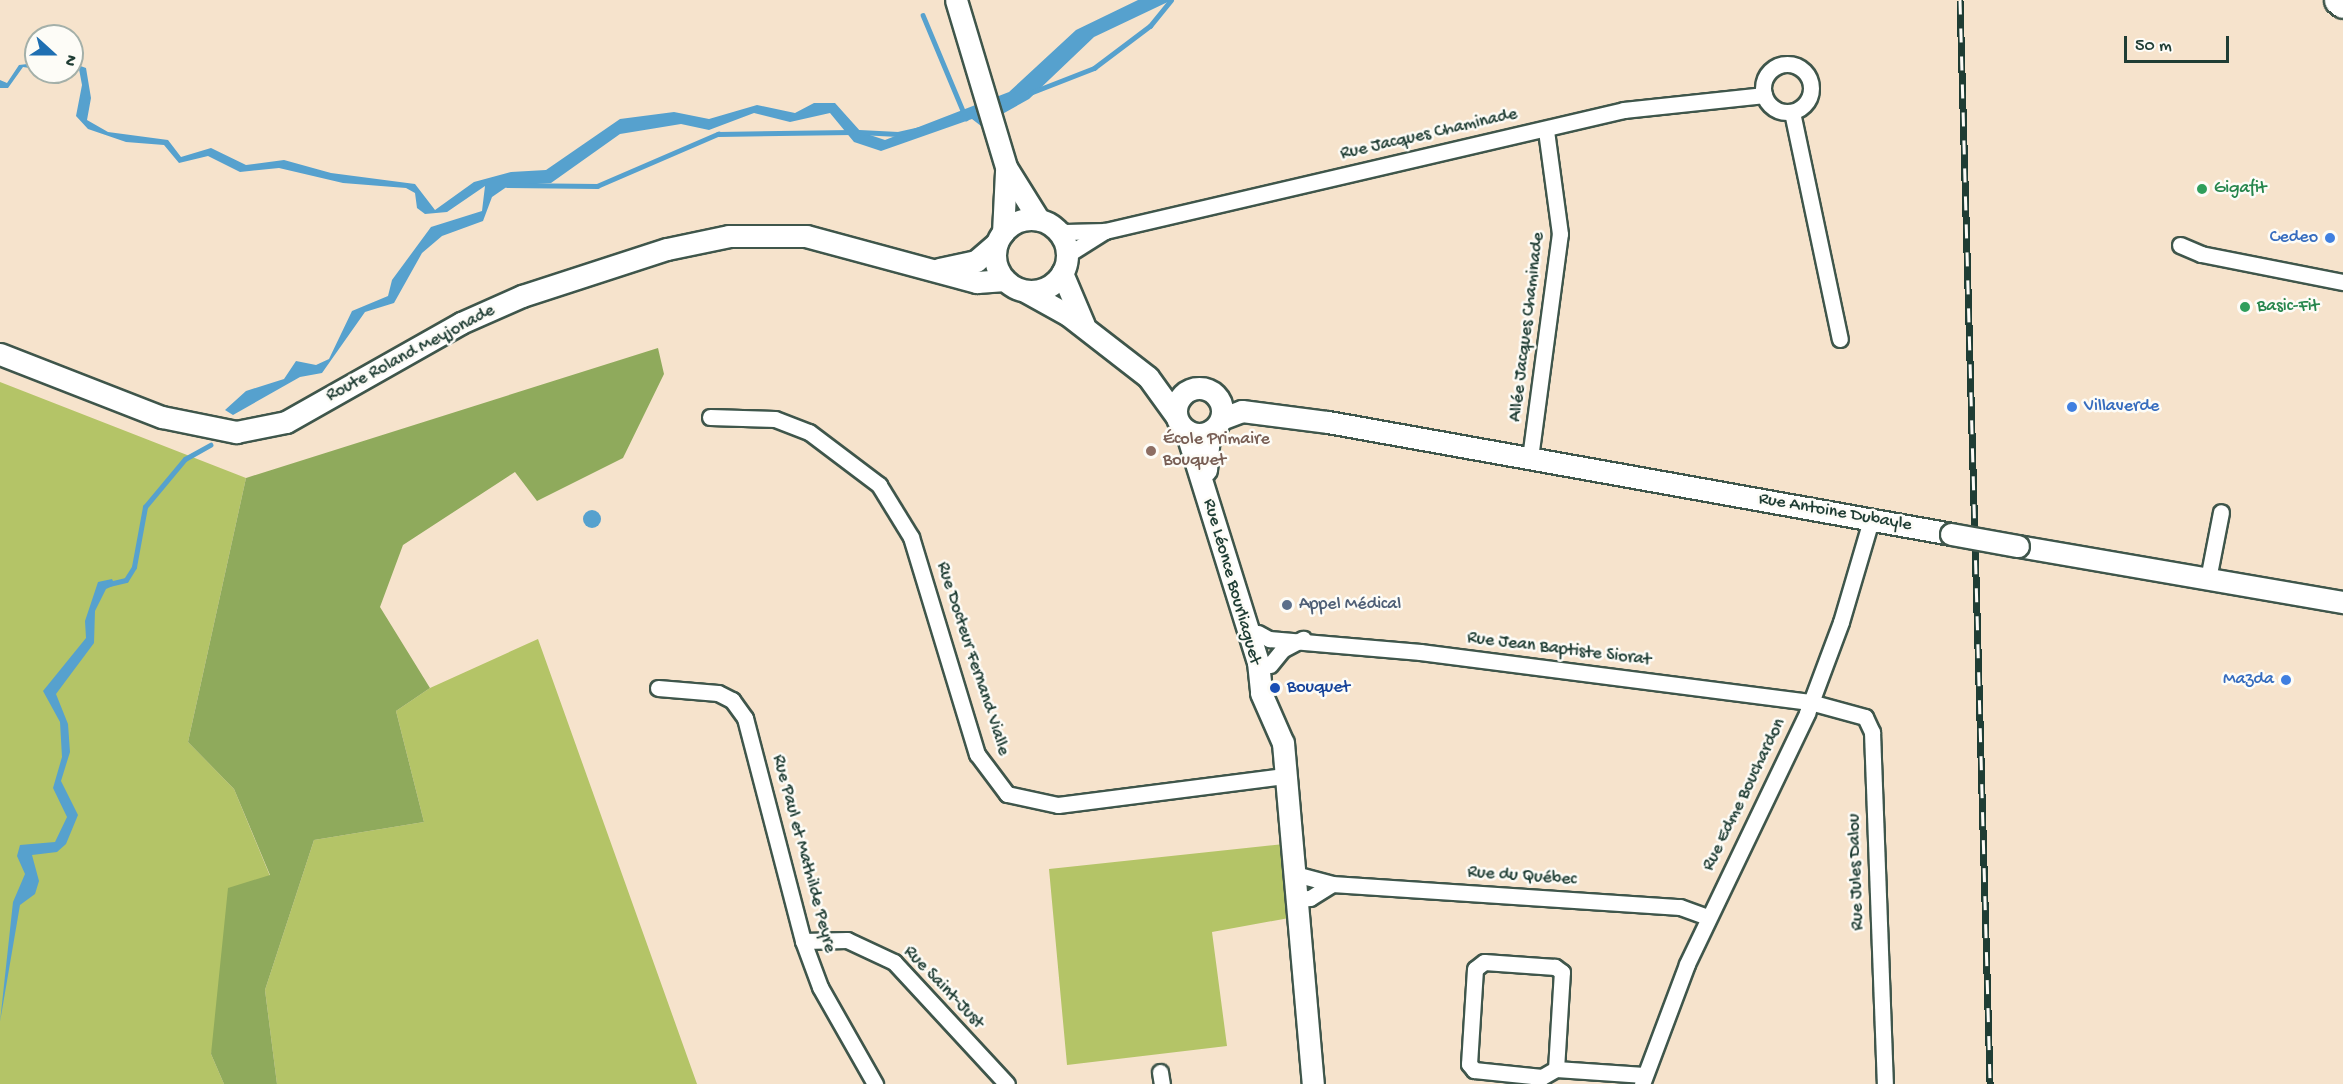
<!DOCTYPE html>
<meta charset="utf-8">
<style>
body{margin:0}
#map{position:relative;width:2343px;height:1084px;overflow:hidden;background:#f6e3cc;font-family:"Gochi Hand",sans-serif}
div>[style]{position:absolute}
.green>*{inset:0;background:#b4c467}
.forest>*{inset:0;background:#8faa5c}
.water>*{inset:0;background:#56a1ce}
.round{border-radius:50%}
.stream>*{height:4.5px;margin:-2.25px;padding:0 2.25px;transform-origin:2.25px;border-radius:2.25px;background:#56a1ce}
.roads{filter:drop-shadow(2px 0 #3f564b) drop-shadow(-2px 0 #3f564b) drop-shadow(0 2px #3f564b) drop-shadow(0 -2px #3f564b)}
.street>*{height:15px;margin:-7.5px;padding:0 7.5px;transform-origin:7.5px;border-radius:7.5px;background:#fff}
.street>.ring{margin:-7.5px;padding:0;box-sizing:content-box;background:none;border:15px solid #fff;border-radius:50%}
.secondary>*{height:21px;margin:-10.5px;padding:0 10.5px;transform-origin:10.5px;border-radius:10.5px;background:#fff}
.secondary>.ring{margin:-10.5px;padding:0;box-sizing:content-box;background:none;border:21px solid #fff;border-radius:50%}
.highway>*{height:27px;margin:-13.5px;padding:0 13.5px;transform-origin:13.5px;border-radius:13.5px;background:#fff}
.rail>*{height:7px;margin-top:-3.5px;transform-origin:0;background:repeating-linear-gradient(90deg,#fdfcf7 0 14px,#1f3d34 0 28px);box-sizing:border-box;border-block:2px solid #1f3d34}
.bridges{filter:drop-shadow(2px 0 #3f564b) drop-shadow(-2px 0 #3f564b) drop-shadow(0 2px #3f564b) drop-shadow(0 -2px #3f564b)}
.secondary-bridge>*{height:21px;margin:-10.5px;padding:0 10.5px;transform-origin:10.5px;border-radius:10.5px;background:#fff}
.dots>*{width:16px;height:16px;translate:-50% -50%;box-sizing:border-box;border:3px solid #fdfcf7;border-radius:50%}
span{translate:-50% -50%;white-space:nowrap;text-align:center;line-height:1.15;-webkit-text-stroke:5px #fdfcf7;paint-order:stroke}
.street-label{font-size:18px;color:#1f3d34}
.leisure-label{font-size:18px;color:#27864d}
.left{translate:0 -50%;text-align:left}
.shop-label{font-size:18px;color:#366cbe}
.right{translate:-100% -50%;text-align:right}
.education-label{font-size:18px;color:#785e54}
.service-label{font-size:18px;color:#4e5e75}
.transit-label{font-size:18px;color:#164399}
.north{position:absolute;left:24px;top:24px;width:60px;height:60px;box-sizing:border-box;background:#fdfcf7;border:2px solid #a4b0a9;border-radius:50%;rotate:111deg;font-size:16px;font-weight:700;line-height:24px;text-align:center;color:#1f3d34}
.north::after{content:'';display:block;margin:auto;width:21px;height:27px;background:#1f6fb2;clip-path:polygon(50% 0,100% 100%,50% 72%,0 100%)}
.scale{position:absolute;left:2124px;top:36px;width:105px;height:27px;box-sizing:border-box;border:3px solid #1f3d34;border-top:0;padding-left:8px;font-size:18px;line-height:21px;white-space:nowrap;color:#1f3d34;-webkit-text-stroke:4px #fdfcf7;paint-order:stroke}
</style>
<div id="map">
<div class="green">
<i style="clip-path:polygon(0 382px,246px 478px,188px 742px,234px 789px,270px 876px,211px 1054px,224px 1084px,0 1084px)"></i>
<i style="clip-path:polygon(538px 639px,697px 1084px,277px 1084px,265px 990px,314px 840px,424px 822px,396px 711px,430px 688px)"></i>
<i style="clip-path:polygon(1284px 844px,1289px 918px,1212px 932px,1227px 1046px,1067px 1065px,1049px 869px)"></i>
</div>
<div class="forest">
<i style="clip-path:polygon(658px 348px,664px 374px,623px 458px,537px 501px,515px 472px,403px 545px,380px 607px,430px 688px,396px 711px,424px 822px,314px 840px,265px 990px,277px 1084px,224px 1084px,211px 1054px,228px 888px,270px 875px,234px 789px,188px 742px,246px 478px)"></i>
</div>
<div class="water">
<i style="clip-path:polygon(1138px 0,1172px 0,1094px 37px,1029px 99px,981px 126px,972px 119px,881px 151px,854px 142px,830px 113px,790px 122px,754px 113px,709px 130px,681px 124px,620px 134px,551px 183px,508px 186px,492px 197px,483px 221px,442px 236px,422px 253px,394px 303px,365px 312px,322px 373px,300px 377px,233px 415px,225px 410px,246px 391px,284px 379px,296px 361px,316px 365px,329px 359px,352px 311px,388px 296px,392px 280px,431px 227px,482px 211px,485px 186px,447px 212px,425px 214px,417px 208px,415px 193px,406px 188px,343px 183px,279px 168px,240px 172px,208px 156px,179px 163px,164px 145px,126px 142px,88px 129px,76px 116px,82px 85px,79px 69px,72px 68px,72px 63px,86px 68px,91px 98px,87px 120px,108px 132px,168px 140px,181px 157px,211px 148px,246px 165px,284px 160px,331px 173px,415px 184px,435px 210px,474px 182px,511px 172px,546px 170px,620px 119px,674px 112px,709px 119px,757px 105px,795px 113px,814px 103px,835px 103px,861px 132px,885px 140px,1009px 92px,1076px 30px)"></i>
<i style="clip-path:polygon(36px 63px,36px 69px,23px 67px,8px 88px,0 88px,0 80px,7px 83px,19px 65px)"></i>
<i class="round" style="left:583px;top:510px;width:18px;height:18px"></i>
<i style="clip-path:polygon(112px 579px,115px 585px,106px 589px,95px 611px,94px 643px,56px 694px,68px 724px,70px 752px,61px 781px,78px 815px,66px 844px,57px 852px,32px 855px,39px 881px,35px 894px,20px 905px,0 1022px,13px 902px,25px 874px,17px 856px,20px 845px,55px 842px,67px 817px,53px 788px,62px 757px,60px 722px,43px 691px,86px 638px,85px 621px,98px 582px)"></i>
</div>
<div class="stream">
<i style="left:923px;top:15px;width:112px;rotate:67.3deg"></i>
<i style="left:1030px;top:93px;width:69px;rotate:-21.3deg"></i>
<i style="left:1094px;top:68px;width:70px;rotate:-36.9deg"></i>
<i style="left:1150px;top:26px;width:33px;rotate:-51deg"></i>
<i style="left:859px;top:132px;width:39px;rotate:3deg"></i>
<i style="left:898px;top:134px;width:28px;rotate:-13deg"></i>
<i style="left:507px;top:185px;width:90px;rotate:0.6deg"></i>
<i style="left:597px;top:186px;width:132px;rotate:-23.3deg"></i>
<i style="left:718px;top:134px;width:133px;rotate:-0.9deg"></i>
<i style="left:109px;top:584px;width:17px;rotate:-13deg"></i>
<i style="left:126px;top:580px;width:15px;rotate:-58deg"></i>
<i style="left:134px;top:567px;width:61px;rotate:-79.6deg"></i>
<i style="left:145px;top:507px;width:62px;rotate:-50.2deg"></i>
<i style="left:185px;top:459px;width:29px;rotate:-29deg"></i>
</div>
<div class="roads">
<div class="street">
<i class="ring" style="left:1763px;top:64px;width:33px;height:33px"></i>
<i style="left:1792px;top:112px;width:232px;rotate:78.1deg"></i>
<i style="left:1048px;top:223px;width:19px;rotate:28deg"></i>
<i style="left:1065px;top:232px;width:40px;rotate:-1.4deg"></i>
<i style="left:1105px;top:231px;width:533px;rotate:-13.12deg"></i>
<i style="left:1624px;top:110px;width:141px;rotate:-6.1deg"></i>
<i style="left:2180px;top:245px;width:23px;rotate:23deg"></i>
<i style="left:2201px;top:254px;width:145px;rotate:11.2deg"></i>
<i style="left:1067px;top:255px;width:45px;rotate:-32.3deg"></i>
<i style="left:710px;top:417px;width:65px;rotate:1.8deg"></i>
<i style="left:775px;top:419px;width:36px;rotate:21deg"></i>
<i style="left:809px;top:432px;width:88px;rotate:37.1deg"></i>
<i style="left:879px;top:485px;width:61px;rotate:58.4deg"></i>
<i style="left:911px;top:537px;width:227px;rotate:73.1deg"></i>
<i style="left:977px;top:754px;width:50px;rotate:53.1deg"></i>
<i style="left:1007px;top:794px;width:52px;rotate:12.2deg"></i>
<i style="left:1058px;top:805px;width:228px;rotate:-7.3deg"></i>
<i style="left:1530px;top:458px;width:226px;rotate:-82.4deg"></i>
<i style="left:1560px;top:234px;width:105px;rotate:-97.7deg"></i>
<i style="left:2208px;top:579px;width:68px;rotate:-79deg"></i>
<i style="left:1258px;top:633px;width:13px;rotate:29deg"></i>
<i style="left:1269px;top:639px;width:152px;rotate:4.9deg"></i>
<i style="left:1420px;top:652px;width:393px;rotate:7.3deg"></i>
<i style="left:1810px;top:702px;width:57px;rotate:15.3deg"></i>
<i style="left:1865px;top:717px;width:17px;rotate:65deg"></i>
<i style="left:1872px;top:732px;width:352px;rotate:87.9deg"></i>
<i style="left:1270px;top:665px;width:19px;rotate:-51deg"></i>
<i style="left:1282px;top:650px;width:24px;rotate:-28deg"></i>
<i style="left:658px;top:688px;width:60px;rotate:4.8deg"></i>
<i style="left:718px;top:693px;width:16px;rotate:27deg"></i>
<i style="left:732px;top:700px;width:22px;rotate:54deg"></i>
<i style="left:745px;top:718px;width:230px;rotate:75.4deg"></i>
<i style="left:803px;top:941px;width:49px;rotate:69.7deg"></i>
<i style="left:820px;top:987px;width:112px;rotate:60.4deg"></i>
<i style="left:1295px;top:874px;width:38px;rotate:15deg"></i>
<i style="left:1332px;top:884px;width:349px;rotate:3.8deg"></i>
<i style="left:1680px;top:907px;width:30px;rotate:20deg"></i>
<i style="left:1296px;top:899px;width:14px;rotate:-4deg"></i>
<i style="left:1310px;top:898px;width:26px;rotate:-32deg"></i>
<i style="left:803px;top:941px;width:44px;rotate:-1.3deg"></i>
<i style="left:847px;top:940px;width:52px;rotate:25.1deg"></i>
<i style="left:894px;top:962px;width:166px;rotate:47.2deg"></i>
<i style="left:1556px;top:1069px;width:97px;rotate:-86.5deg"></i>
<i style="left:1562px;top:972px;width:9px;rotate:-144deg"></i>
<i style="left:1555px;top:967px;width:71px;rotate:-176deg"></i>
<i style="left:1484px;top:962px;width:11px;rotate:142deg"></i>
<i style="left:1475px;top:969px;width:95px;rotate:93.6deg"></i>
<i style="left:1469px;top:1064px;width:8px;rotate:50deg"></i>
<i style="left:1474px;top:1070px;width:68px;rotate:5.9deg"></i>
<i style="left:1542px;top:1077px;width:16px;rotate:-30deg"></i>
<i style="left:1556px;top:1069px;width:88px;rotate:3.9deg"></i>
<i style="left:1160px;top:1072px;width:12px;rotate:81deg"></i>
<i style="left:1642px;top:1084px;width:128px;rotate:-69.4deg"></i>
<i style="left:1687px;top:964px;width:278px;rotate:-64.4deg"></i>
<i style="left:1807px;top:713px;width:97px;rotate:-69.5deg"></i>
<i style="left:1841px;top:622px;width:106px;rotate:-73.6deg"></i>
</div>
<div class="secondary">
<i style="left:956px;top:0;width:174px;rotate:73.3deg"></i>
<i style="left:1006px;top:167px;width:62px;rotate:58.1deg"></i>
<i class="ring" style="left:995px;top:219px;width:51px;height:51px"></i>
<i style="left:1003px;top:233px;width:62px;rotate:-87.2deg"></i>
<i style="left:939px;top:269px;width:38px;rotate:-12deg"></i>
<i style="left:976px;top:261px;width:28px;rotate:-41deg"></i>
<i style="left:1062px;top:273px;width:56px;rotate:67.1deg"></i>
<i style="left:1025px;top:291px;width:49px;rotate:29.2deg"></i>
<i style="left:1068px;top:315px;width:101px;rotate:37.8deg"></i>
<i style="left:1148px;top:377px;width:48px;rotate:54.3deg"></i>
<i style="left:0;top:354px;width:174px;rotate:21.3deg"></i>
<i style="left:162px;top:417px;width:76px;rotate:11.5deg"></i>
<i style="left:236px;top:432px;width:51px;rotate:-11.3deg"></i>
<i style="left:286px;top:422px;width:201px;rotate:-29.5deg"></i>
<i style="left:461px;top:323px;width:67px;rotate:-23.9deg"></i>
<i style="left:522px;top:296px;width:152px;rotate:-18deg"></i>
<i style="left:667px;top:249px;width:63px;rotate:-11.8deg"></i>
<i style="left:729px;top:236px;width:77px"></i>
<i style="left:806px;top:236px;width:177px;rotate:15.1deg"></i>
<i style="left:977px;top:282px;width:28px;rotate:-4deg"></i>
<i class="ring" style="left:1176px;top:388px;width:25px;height:25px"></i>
<i style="left:1221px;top:419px;width:22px;rotate:-21deg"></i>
<i style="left:1242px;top:411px;width:87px;rotate:7.3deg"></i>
<i style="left:1328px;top:422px;width:633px;rotate:10.19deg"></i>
<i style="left:1186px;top:431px;width:242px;rotate:72.7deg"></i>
<i style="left:1258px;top:662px;width:31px;rotate:84deg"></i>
<i style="left:1261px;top:693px;width:55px;rotate:66.3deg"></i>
<i style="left:1283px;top:743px;width:342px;rotate:85deg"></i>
<i style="left:1206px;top:470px;width:38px;rotate:-85deg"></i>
<i style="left:2018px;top:546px;width:330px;rotate:9.8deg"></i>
</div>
<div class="highway">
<i style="left:2338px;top:0;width:6px;rotate:39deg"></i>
</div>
</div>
<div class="rail">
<i style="left:1960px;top:0;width:1084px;rotate:88.41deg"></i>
</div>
<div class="bridges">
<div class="secondary-bridge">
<i style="left:1951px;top:534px;width:68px;rotate:10.2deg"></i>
</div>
</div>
<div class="dots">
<i style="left:2202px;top:189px;background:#2e9e5b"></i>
<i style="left:2330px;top:238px;background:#3f7fe0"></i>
<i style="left:2245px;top:307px;background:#2e9e5b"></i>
<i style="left:2072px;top:407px;background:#3f7fe0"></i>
<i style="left:1151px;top:451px;background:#8d6e63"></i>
<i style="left:1287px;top:605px;background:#5c6f8a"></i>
<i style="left:2286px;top:680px;background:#3f7fe0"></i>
<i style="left:1275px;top:688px;background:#1a4fb4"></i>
</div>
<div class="street-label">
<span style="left:1429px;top:135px;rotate:-13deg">Rue Jacques Chaminade</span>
<span style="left:1528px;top:327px;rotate:-83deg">Allée Jacques Chaminade</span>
<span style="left:411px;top:354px;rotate:-28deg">Route Roland Meyjonade</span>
<span style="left:1835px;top:513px;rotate:10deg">Rue Antoine Dubayle</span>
<span style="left:1231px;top:582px;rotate:74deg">Rue Léonce Bourliaguet</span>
<span style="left:1559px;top:650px;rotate:7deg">Rue Jean Baptiste Siorat</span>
<span style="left:972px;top:659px;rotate:72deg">Rue Docteur Fernand Vialle</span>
<span style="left:1745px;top:795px;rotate:-64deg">Rue Edme Bouchardon</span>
<span style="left:803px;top:854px;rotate:75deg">Rue Paul et Mathilde Peyre</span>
<span style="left:1857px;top:872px;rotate:-92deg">Rue Jules Dalou</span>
<span style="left:1522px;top:877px;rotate:4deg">Rue du Québec</span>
<span style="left:943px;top:988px;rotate:46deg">Rue Saint-Just</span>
</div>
<div class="leisure-label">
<span class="left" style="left:2214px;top:189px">Gigafit</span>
<span class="left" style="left:2257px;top:307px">Basic-Fit</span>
</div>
<div class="shop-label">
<span class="right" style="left:2318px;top:238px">Cedeo</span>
<span class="left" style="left:2084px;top:407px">Villaverde</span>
<span class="right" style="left:2274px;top:680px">Mazda</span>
</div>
<div class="education-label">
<span class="left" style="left:1163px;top:451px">École Primaire<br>Bouquet</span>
</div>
<div class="service-label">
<span class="left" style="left:1299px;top:605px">Appel Médical</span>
</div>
<div class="transit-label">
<span class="left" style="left:1287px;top:688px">Bouquet</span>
</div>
<div class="north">N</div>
<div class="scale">50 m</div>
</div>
